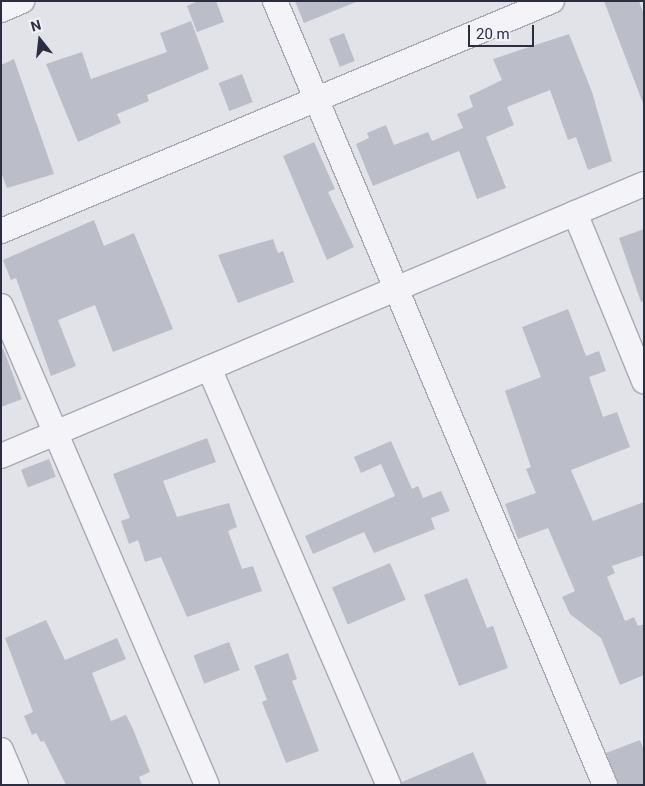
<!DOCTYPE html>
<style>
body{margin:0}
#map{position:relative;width:645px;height:786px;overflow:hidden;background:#e1e3e9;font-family:Roboto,sans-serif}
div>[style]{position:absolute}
.building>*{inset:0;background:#bbbec9;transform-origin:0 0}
.roads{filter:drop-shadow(1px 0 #a6a9b3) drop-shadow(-1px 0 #a6a9b3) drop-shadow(0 1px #a6a9b3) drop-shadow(0 -1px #a6a9b3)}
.street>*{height:24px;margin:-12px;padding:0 12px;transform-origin:12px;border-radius:12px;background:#f4f4f8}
span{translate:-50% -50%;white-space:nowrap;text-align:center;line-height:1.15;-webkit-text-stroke:5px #f1f2f7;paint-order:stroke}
.frame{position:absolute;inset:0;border:2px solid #2a2e40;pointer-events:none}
.north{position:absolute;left:15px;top:15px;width:50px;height:50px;-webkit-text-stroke:4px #f1f2f7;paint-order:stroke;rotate:344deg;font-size:14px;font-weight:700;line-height:20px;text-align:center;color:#2a2e40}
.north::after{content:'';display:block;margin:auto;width:18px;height:22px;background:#2a2e40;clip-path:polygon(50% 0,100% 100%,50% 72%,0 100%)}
.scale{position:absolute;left:468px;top:25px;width:66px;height:22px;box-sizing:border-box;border:2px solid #2a2e40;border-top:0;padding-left:6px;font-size:15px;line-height:18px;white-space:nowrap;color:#2a2e40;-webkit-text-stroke:4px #f1f2f7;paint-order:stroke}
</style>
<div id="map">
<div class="building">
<i style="clip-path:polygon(198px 1px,216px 1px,224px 22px,197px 32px,187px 6px)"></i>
<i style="clip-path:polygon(295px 1px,356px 1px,356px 2px,304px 23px)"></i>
<i style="clip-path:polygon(604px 1px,639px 1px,644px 15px,644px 106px)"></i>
<i style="clip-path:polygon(191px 21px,209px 69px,147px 95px,149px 101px,117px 114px,121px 123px,78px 142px,46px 64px,82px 52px,91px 79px,167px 52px,160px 33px)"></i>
<i style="left:344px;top:33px;width:30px;height:16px;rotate:69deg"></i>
<i style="clip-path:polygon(569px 34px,592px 92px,612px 161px,588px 170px,576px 137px,568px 140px,550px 90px,507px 107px,514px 125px,486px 137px,506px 188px,477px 199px,459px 151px,373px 186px,356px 144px,369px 138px,367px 133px,386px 125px,394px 145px,428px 132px,432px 141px,463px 128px,457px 114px,473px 107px,469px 96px,502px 80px,493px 59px)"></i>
<i style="clip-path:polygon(14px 59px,54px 174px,7px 188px,1px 172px,1px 65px)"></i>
<i style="left:242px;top:74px;width:30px;height:25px;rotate:69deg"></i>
<i style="clip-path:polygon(314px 142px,335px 189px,328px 192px,354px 247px,327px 260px,283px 156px)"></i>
<i style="clip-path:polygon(94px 220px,104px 246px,134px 233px,173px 329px,113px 352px,95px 305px,58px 320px,76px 366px,51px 376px,16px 278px,11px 280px,3px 260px)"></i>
<i style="clip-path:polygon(644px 229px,644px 301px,641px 302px,619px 238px)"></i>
<i style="clip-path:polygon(273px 239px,278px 253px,283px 251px,294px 282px,238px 303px,218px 255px)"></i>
<i style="clip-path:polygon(568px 309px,586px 356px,599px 351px,606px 371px,589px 377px,603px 417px,617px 412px,630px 447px,571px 470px,593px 521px,644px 502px,644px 555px,612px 566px,615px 573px,607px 577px,625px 621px,634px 617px,638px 626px,644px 624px,644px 675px,620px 685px,601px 638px,570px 614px,562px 597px,575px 591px,548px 528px,518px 539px,505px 504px,536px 493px,526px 469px,531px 467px,505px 391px,541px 377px,522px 327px)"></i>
<i style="clip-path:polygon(3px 348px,22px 399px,1px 407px,1px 349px)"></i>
<i style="clip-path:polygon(207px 438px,216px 462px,163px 481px,177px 517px,229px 503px,237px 527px,228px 531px,242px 569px,253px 566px,262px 591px,187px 617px,161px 557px,145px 562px,138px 540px,129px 544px,121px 521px,130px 518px,113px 474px)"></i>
<i style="clip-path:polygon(391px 441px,412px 489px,418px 486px,423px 498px,441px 491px,450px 511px,431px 518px,435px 529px,374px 553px,364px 532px,313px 554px,305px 536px,395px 496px,381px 464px,361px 473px,354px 457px)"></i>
<i style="left:49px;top:459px;width:19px;height:30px;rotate:69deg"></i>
<i style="left:390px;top:563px;width:40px;height:63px;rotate:67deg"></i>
<i style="clip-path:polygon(467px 578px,487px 628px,493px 626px,508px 668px,459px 686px,424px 595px)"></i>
<i style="clip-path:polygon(46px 620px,65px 660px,117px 638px,126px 659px,92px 673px,111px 721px,126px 715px,133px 729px,150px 772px,139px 777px,142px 785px,66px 785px,44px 741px,41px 742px,36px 733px,32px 735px,24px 716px,33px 712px,5px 638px)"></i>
<i style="left:229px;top:642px;width:30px;height:38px;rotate:69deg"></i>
<i style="clip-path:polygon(288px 653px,297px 679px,292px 681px,319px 751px,286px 763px,262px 702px,267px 700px,254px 666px)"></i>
<i style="clip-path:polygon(640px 740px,644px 751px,644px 785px,618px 785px,606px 753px)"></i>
<i style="clip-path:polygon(473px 752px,487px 785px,402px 785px,402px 782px)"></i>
</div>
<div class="roads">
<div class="street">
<i style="left:275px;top:1px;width:851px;rotate:67.17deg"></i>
<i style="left:1px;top:10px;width:23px;rotate:-23deg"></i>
<i style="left:575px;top:213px;width:182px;rotate:67.7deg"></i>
<i style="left:1px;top:231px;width:597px;rotate:-22.66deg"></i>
<i style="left:1px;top:306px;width:521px;rotate:66.73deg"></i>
<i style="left:209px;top:368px;width:454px;rotate:66.7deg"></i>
<i style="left:1px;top:456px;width:698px;rotate:-22.93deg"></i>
<i style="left:1px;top:750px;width:38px;rotate:67deg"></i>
</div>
</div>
<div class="frame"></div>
<div class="north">N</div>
<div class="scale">20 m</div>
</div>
